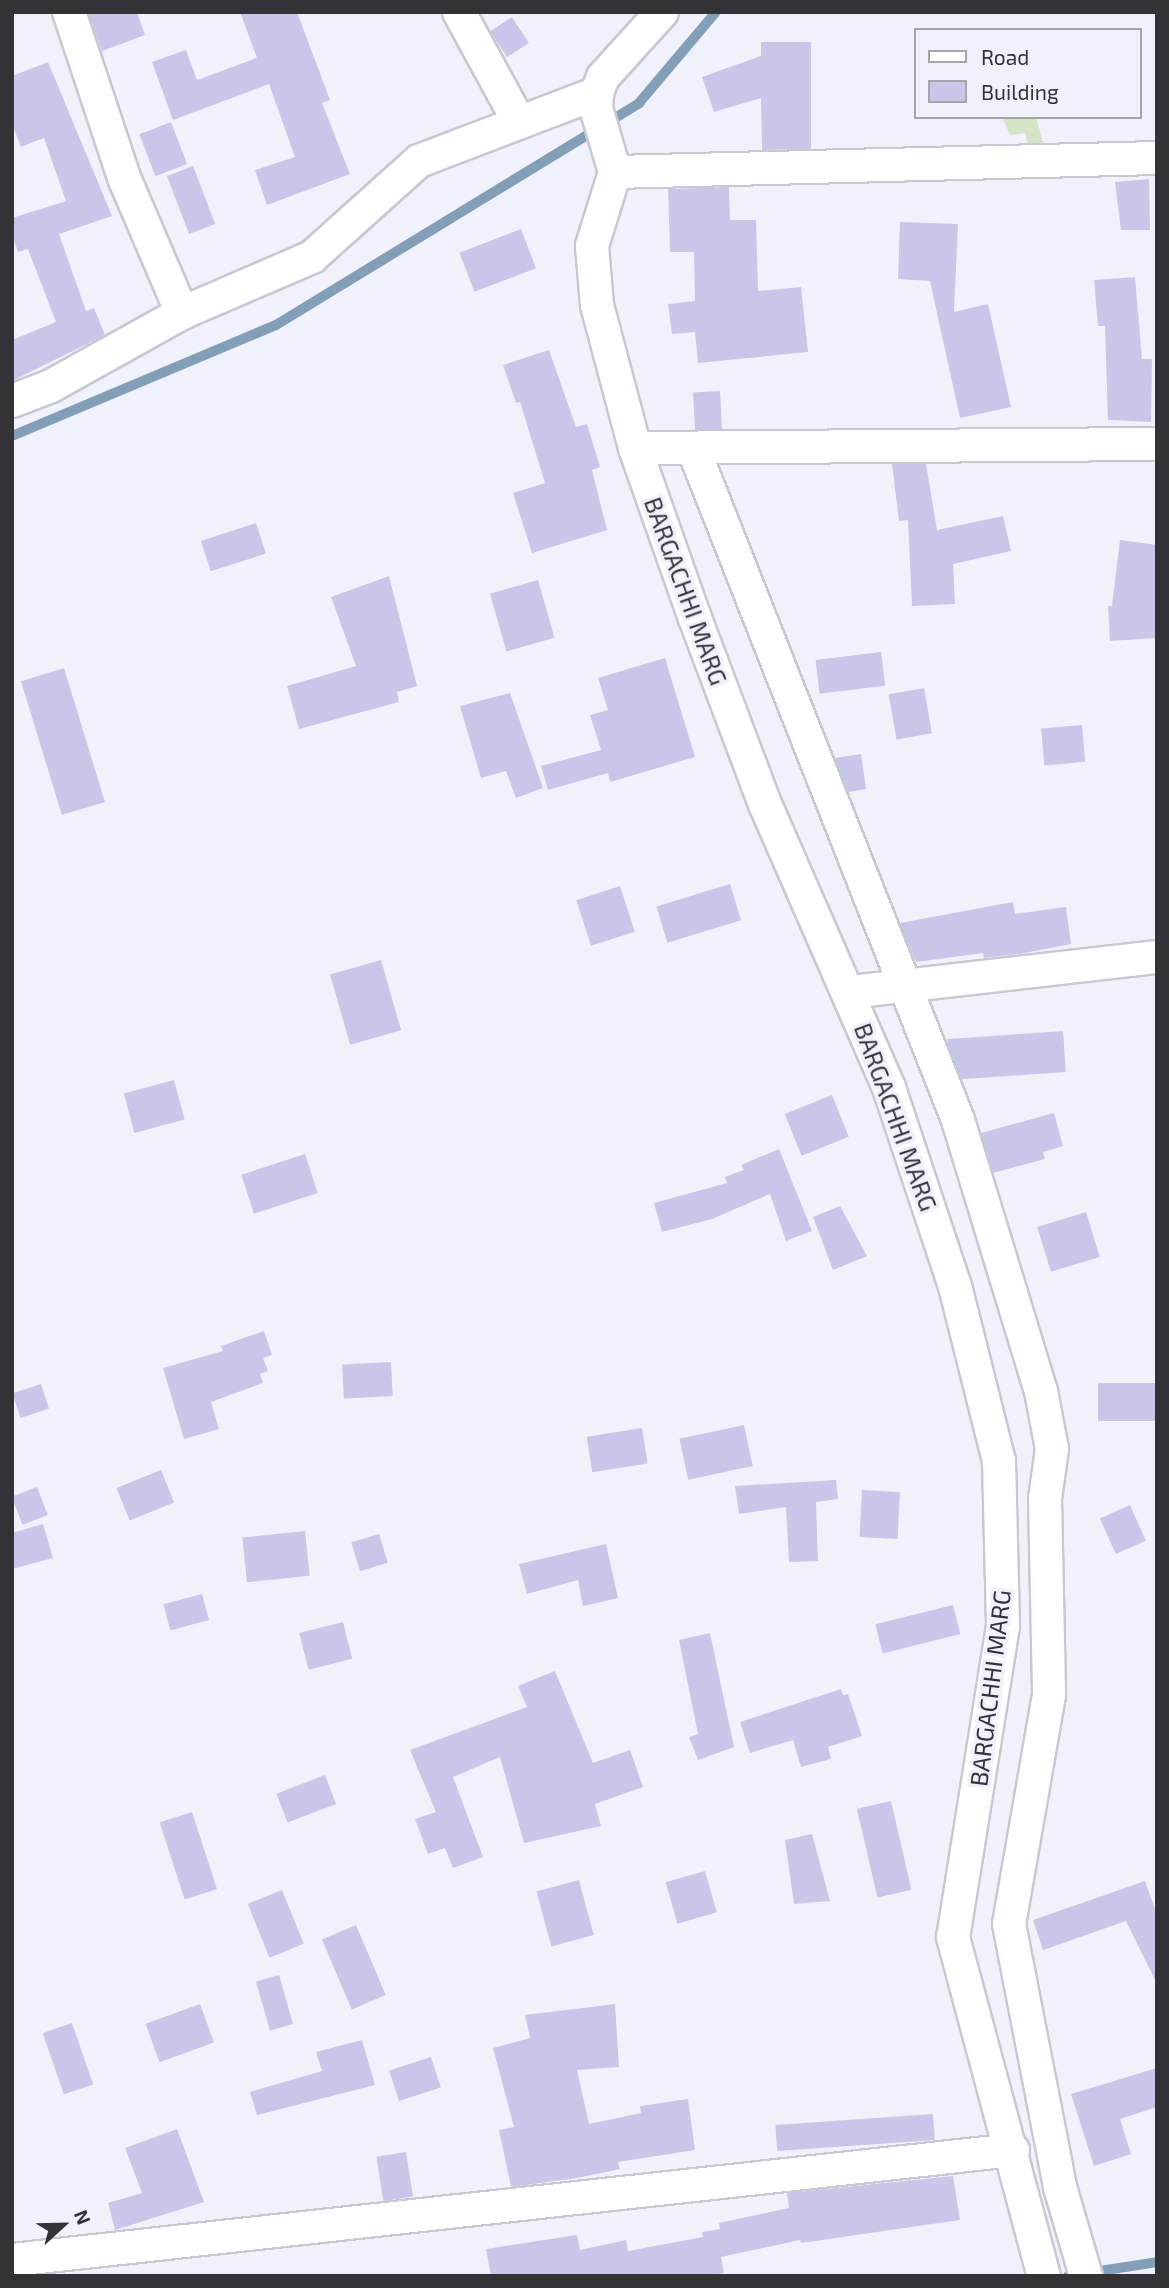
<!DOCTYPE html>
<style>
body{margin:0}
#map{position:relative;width:1169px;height:2288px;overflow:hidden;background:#f1f1fc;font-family:"Exo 2",sans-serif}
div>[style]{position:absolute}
.green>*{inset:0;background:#d6e4c7}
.stream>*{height:10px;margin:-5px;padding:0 5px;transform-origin:5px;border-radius:5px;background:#839fb7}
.building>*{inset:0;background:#c8c7e9;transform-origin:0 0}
.roads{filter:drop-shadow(2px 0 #c8c8d2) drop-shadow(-2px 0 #c8c8d2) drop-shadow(0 2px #c8c8d2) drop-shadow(0 -2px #c8c8d2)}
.minor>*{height:32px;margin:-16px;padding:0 16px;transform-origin:16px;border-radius:16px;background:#fff}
span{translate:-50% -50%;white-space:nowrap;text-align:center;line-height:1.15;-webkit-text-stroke:7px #f1f1fc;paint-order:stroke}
.street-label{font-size:24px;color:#333337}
.frame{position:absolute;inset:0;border:14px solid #333337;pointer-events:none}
.legend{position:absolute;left:914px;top:28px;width:228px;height:91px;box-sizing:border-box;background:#f1f1fc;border:2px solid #a5a5ad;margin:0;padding:9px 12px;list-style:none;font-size:21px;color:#333337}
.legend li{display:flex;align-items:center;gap:14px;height:35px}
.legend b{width:35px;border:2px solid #a5a5ad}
.north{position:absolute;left:28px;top:2190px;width:70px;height:70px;-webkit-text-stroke:5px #f1f1fc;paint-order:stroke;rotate:68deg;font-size:19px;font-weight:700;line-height:28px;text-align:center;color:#333337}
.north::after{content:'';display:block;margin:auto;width:24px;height:32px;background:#333337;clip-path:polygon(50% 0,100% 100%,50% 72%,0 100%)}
</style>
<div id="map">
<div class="green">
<i style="clip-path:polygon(1002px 117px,1036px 117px,1044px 146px,1029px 150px,1025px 133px,1010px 135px)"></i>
</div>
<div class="stream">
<i style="left:12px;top:436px;width:286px;rotate:-22.8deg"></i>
<i style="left:276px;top:325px;width:426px;rotate:-31.4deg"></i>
<i style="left:639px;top:103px;width:119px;rotate:-49.8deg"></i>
<i style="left:1068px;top:2276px;width:90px;rotate:-8.9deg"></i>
</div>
<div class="building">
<i style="clip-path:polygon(88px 12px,137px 12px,145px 35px,102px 51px)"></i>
<i style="clip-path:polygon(240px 12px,297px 12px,330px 100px,322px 103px,350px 174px,267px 205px,255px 170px,295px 157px,269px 84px,173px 120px,152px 62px,186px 50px,197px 80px,257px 58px)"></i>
<i style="left:512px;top:17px;width:31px;height:26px;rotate:57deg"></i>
<i style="clip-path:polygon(761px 42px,811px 42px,811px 149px,762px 150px,761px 98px,714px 112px,702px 77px,761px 56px)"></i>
<i style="clip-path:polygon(48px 62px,112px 216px,59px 234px,86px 311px,94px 308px,105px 335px,12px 381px,12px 340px,56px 322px,28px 249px,18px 252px,12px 234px,12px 218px,66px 201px,44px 138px,21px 147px,12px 124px,12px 76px)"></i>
<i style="left:171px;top:122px;width:45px;height:34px;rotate:69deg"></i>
<i style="left:193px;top:166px;width:62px;height:28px;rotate:69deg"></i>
<i style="clip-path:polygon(1149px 179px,1150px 230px,1121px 230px,1115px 182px)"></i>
<i style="clip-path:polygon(729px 187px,730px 220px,756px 220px,758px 291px,801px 287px,808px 352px,698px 363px,695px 332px,672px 334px,668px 304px,695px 301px,694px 252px,670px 252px,668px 189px)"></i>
<i style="clip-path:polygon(900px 222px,958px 224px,954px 312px,988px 304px,1011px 407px,960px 418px,930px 281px,898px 279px)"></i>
<i style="left:521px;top:229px;width:42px;height:66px;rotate:69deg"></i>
<i style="clip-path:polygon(1135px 277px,1142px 359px,1152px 359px,1151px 422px,1108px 420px,1105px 326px,1098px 326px,1094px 280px)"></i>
<i style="clip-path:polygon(549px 350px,576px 427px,587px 424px,600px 467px,592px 470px,607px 530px,532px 553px,513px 493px,545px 483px,520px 402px,516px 403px,503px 365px)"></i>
<i style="left:720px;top:391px;width:38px;height:27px;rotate:87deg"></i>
<i style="clip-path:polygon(892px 464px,926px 464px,937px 530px,1003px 516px,1011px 551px,953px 564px,955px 604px,912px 606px,908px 520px,899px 521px)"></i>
<i style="left:256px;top:523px;width:32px;height:58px;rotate:72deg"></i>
<i style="clip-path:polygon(1120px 540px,1157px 545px,1157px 638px,1110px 641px,1108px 606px,1112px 606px)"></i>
<i style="clip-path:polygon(389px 576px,417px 686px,397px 692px,399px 702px,299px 729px,287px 686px,356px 666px,331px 597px)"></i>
<i style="left:538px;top:580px;width:60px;height:50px;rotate:74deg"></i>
<i style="left:881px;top:652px;width:34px;height:66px;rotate:83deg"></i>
<i style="clip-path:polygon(665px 658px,695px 757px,610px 782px,608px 773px,548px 790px,541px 766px,601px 750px,590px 715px,608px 710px,598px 678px)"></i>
<i style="left:64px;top:668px;width:140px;height:45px;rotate:73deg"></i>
<i style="left:924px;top:688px;width:46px;height:36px;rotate:80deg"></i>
<i style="clip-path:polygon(510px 693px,543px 788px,516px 798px,506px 771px,481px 778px,460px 706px)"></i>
<i style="left:1082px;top:725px;width:37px;height:41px;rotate:85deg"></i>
<i style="clip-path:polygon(861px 754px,866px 789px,848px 792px,835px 758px)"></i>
<i style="left:730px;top:884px;width:38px;height:77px;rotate:73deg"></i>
<i style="left:620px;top:886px;width:48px;height:46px;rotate:72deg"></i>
<i style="clip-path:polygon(1013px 902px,1015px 914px,1066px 907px,1071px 944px,1019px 954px,984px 958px,983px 953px,916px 962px,900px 923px)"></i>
<i style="left:381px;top:960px;width:73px;height:53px;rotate:74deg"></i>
<i style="left:1063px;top:1031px;width:41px;height:116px;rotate:86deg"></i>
<i style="left:174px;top:1080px;width:41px;height:52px;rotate:75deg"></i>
<i style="left:832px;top:1095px;width:45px;height:51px;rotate:68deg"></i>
<i style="clip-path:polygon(1054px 1113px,1063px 1146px,1043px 1152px,1045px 1159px,993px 1173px,981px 1133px)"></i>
<i style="clip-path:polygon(779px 1149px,812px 1231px,786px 1241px,770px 1194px,712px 1219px,662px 1232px,654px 1203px,727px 1183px,725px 1177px,744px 1170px,741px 1165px)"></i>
<i style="left:305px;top:1154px;width:41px;height:67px;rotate:72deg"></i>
<i style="clip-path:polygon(840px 1206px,867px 1256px,833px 1270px,813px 1217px)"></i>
<i style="left:1086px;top:1212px;width:47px;height:51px;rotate:73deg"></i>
<i style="clip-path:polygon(264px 1331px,272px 1355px,263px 1358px,268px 1371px,260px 1374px,263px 1383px,211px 1402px,219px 1429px,184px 1439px,163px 1368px,223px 1351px,221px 1346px)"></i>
<i style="left:391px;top:1362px;width:34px;height:49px;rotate:87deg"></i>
<i style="left:1157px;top:1383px;width:38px;height:59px;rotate:90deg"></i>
<i style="left:41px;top:1384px;width:26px;height:30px;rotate:72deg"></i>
<i style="left:744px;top:1425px;width:42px;height:66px;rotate:78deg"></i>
<i style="left:642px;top:1428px;width:36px;height:56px;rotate:81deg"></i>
<i style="left:161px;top:1470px;width:35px;height:48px;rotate:68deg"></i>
<i style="clip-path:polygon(836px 1480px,838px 1499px,816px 1502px,818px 1561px,789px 1562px,786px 1507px,739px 1514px,735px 1486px)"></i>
<i style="left:37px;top:1487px;width:30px;height:27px;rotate:69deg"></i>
<i style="left:862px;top:1490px;width:38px;height:47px;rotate:3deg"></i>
<i style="left:1130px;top:1505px;width:39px;height:33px;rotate:66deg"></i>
<i style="clip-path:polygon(43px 1524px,53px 1558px,12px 1569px,12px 1533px)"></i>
<i style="left:305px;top:1531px;width:45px;height:63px;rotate:84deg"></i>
<i style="left:379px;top:1534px;width:30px;height:29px;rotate:73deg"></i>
<i style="clip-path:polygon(606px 1544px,618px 1598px,583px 1606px,578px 1580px,527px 1594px,519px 1564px)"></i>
<i style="left:202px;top:1594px;width:27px;height:40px;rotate:75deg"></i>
<i style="left:953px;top:1605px;width:30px;height:80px;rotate:76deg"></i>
<i style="left:343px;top:1622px;width:38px;height:45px;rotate:76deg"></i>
<i style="clip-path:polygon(710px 1633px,734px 1747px,698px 1760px,689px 1737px,698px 1734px,679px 1640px)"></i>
<i style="clip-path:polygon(555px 1671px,593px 1763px,630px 1750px,643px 1787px,595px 1804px,601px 1826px,524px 1843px,500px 1757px,453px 1777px,483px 1857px,453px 1868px,445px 1848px,428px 1854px,415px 1819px,436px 1812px,410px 1750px,527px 1707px,518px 1686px)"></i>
<i style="clip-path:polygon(841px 1689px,843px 1695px,848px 1694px,862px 1736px,828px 1747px,831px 1759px,801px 1767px,793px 1740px,750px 1753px,740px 1722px)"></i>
<i style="left:325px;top:1775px;width:31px;height:52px;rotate:69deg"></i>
<i style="left:891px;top:1801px;width:91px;height:35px;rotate:77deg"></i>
<i style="left:192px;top:1812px;width:81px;height:34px;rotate:72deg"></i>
<i style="clip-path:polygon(812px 1834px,830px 1901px,794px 1904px,785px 1840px)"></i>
<i style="left:705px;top:1871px;width:43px;height:41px;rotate:74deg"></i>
<i style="left:579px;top:1880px;width:57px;height:44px;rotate:75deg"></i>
<i style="clip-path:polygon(1145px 1881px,1157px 1915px,1157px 1984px,1126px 1921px,1043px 1950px,1033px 1920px)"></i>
<i style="left:282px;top:1890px;width:58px;height:37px;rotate:68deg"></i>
<i style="left:356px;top:1925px;width:76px;height:37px;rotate:67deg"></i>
<i style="left:279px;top:1975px;width:51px;height:24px;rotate:74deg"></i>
<i style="left:200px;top:2004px;width:41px;height:58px;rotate:70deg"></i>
<i style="clip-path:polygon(615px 2004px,619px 2067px,577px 2070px,589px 2124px,641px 2113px,640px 2106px,688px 2099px,695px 2150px,618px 2162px,620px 2169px,577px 2178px,511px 2187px,499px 2130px,514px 2127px,493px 2048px,530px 2038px,525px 2015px)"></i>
<i style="left:72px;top:2023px;width:65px;height:31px;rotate:71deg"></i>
<i style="clip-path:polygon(362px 2040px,375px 2085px,257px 2115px,250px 2092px,322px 2071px,316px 2052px)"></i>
<i style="left:431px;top:2057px;width:32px;height:44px;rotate:72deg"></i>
<i style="clip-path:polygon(1157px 2068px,1157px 2107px,1120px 2119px,1131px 2154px,1094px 2166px,1071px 2094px)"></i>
<i style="left:933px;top:2114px;width:26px;height:158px;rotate:86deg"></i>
<i style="clip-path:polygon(177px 2129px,204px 2202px,115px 2230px,108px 2203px,142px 2193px,125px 2148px)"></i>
<i style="left:406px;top:2152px;width:45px;height:30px;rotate:81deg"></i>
<i style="clip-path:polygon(953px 2176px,960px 2220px,801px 2243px,800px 2240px,721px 2257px,724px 2273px,706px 2276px,491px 2276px,486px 2249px,577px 2235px,580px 2250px,626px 2240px,628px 2251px,703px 2237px,702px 2232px,720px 2229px,719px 2223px,789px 2208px,787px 2193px)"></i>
</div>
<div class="roads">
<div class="minor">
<i style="left:69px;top:12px;width:177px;rotate:71.6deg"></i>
<i style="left:125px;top:180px;width:145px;rotate:66.8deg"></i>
<i style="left:459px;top:12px;width:125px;rotate:61.4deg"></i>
<i style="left:662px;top:12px;width:88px;rotate:132.2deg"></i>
<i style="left:603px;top:77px;width:17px;rotate:111deg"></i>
<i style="left:597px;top:93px;width:15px;rotate:94deg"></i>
<i style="left:596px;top:108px;width:67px;rotate:73.5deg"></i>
<i style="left:615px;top:172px;width:77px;rotate:107.3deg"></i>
<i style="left:592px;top:246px;width:59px;rotate:85.2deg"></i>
<i style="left:597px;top:305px;width:148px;rotate:75.1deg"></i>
<i style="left:635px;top:448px;width:180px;rotate:70.6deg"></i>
<i style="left:695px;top:618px;width:199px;rotate:69.4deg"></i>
<i style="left:765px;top:804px;width:310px;rotate:66.4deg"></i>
<i style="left:889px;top:1088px;width:209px;rotate:71.6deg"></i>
<i style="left:955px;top:1286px;width:180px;rotate:75.9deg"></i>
<i style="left:999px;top:1461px;width:165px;rotate:88.6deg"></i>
<i style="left:1003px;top:1626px;width:315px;rotate:99.1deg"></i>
<i style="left:953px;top:1937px;width:351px;rotate:75deg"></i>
<i style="left:615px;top:172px;width:542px;rotate:-1.48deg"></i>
<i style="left:12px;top:401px;width:42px;rotate:-21deg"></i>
<i style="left:51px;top:386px;width:150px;rotate:-29.1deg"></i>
<i style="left:182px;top:313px;width:142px;rotate:-23.3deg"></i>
<i style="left:312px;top:257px;width:144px;rotate:-41.9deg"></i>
<i style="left:419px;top:161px;width:191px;rotate:-20.9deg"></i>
<i style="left:635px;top:448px;width:522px;rotate:-0.44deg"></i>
<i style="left:693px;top:448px;width:722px;rotate:68.48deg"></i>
<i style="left:958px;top:1120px;width:283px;rotate:73deg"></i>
<i style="left:1041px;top:1391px;width:59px;rotate:79.3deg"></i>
<i style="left:1052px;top:1449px;width:50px;rotate:98deg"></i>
<i style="left:1045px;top:1499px;width:196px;rotate:88.8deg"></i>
<i style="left:1049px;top:1695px;width:232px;rotate:99.9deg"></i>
<i style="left:1009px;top:1924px;width:268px;rotate:79deg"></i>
<i style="left:1060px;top:2187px;width:93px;rotate:73.7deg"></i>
<i style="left:850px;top:992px;width:309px;rotate:-6.5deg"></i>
<i style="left:12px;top:2260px;width:1007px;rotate:-6.27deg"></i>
</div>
</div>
<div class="street-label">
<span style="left:686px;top:591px;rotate:70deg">BARGACHHI MARG</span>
<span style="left:896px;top:1117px;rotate:70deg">BARGACHHI MARG</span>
<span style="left:990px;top:1688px;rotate:-83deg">BARGACHHI MARG</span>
</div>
<div class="frame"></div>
<ul class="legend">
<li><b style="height:9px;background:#fff"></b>Road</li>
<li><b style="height:19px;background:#c8c7e9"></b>Building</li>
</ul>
<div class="north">N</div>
</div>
